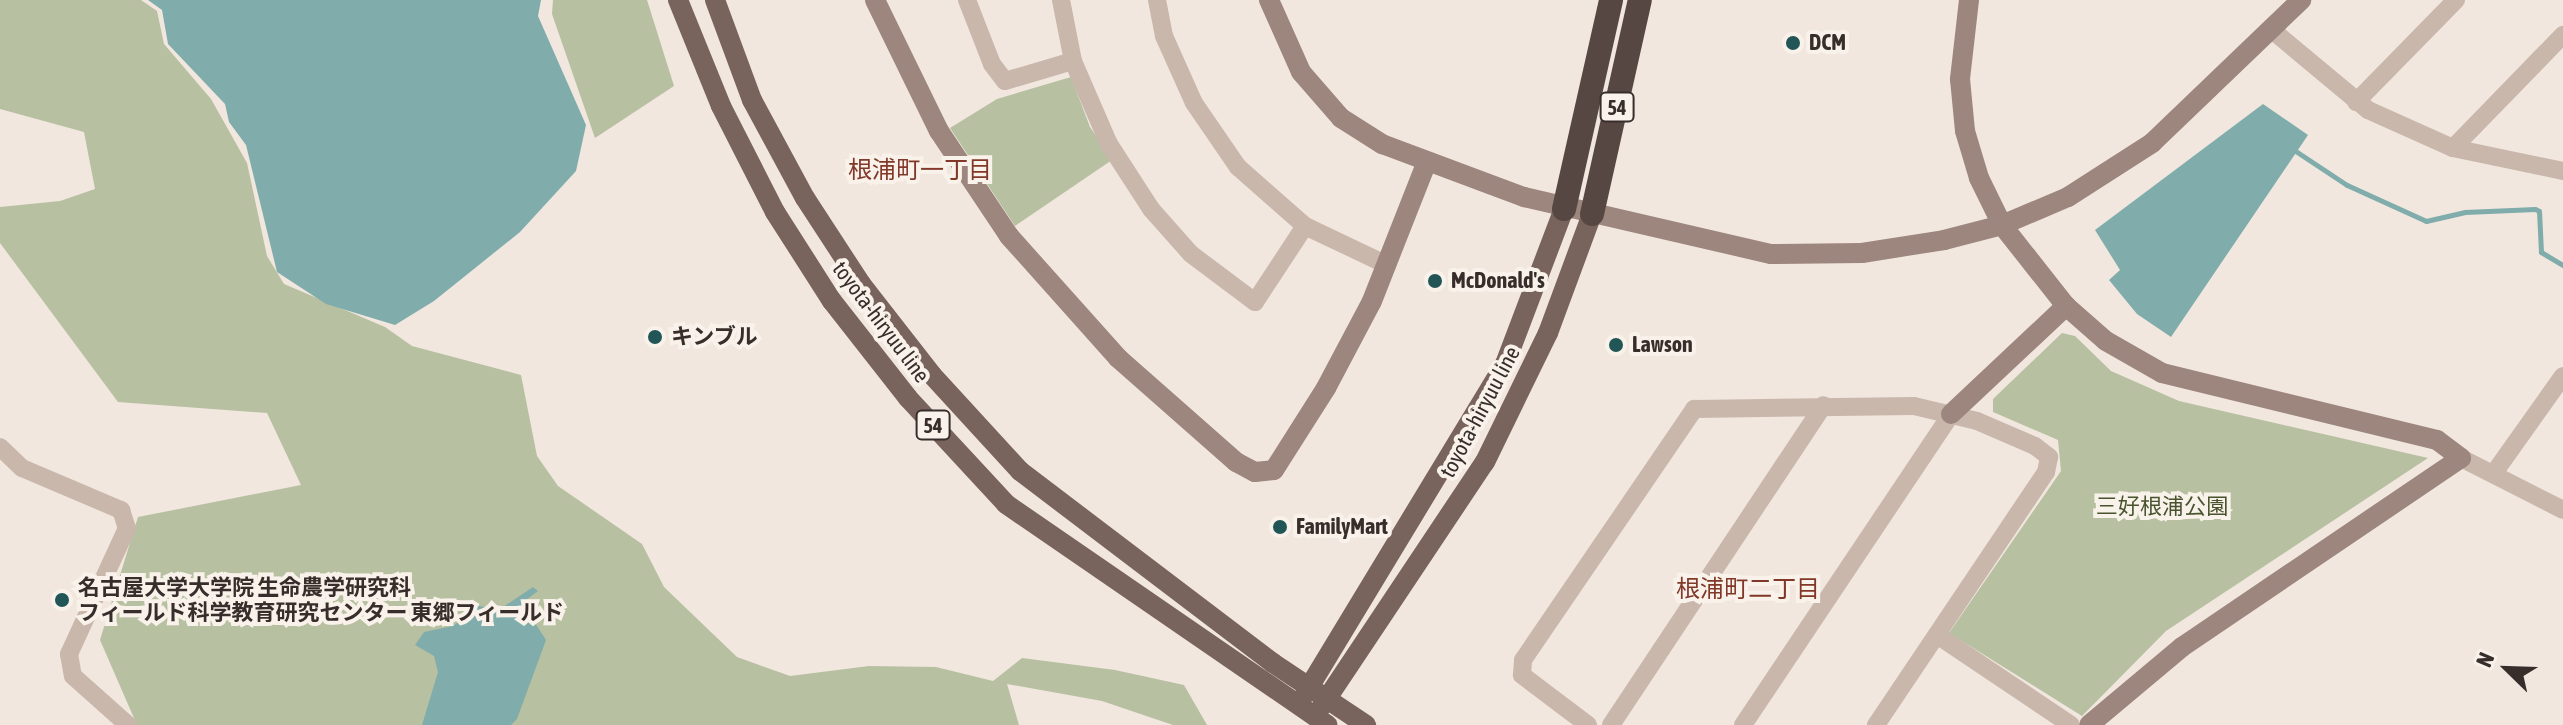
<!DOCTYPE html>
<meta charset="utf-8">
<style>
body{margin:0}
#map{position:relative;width:2563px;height:725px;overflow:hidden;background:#f1e7df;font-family:"Asap Condensed","Noto Sans JP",sans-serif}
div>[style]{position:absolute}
.green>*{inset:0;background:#b7c0a0}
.water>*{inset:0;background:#80adab}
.stream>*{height:5px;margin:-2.5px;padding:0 2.5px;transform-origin:2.5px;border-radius:2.5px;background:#80adab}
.street>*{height:18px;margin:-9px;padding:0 9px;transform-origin:9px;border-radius:9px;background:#c9b7ac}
.secondary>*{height:20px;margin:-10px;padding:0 10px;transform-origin:10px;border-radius:10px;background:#9c867d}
.primary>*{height:20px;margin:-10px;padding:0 10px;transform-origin:10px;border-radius:10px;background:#78645c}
.highway>*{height:24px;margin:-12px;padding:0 12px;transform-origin:12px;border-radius:12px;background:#574742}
.dots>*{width:22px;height:22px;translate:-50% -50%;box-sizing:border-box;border:4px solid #f9f2eb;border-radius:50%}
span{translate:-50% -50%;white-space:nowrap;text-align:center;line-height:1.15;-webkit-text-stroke:8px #f9f2eb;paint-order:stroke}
.shield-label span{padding:2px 6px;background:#f9f2eb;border:2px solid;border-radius:6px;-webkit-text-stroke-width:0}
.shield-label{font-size:20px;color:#372d2a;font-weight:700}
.poi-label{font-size:22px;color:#372d2a;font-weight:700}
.left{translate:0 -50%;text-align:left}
.street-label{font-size:22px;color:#372d2a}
.park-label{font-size:22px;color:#49542f}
.neighbourhood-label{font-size:24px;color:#813829}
.north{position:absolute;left:2467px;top:629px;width:80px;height:80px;-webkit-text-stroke:6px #f9f2eb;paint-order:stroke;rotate:293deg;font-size:22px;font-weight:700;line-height:32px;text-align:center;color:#372d2a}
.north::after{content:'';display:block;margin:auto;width:28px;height:36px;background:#372d2a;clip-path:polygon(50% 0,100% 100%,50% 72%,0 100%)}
</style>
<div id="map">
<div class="green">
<i style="clip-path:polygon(0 0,141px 0,157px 11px,164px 44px,211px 99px,247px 163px,267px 256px,284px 284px,385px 327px,412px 346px,521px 375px,537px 456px,558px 486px,642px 544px,664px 587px,737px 657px,790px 676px,869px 666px,936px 667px,993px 681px,1022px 658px,1115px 670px,1184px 685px,1207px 725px,1173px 725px,1102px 701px,1007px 684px,1019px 725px,137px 725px,100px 640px,138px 517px,301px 485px,267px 413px,118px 402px,0 243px,0 207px,60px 201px,95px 189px,84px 132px,0 109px)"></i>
<i style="clip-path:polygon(553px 0,647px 0,674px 86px,595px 138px,552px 14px)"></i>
<i style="clip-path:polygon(1071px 77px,1090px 127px,1112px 160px,1015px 226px,950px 128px,997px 99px)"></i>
<i style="clip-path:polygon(2062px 333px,2075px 336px,2111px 371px,2179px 401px,2428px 458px,2166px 631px,2082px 716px,1949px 633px,2061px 471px,2058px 440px,1993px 412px,1993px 399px)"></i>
</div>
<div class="water">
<i style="clip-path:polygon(148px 0,541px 0,538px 16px,586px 125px,576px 171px,520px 232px,434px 301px,395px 325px,326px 304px,277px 272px,246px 145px,229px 122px,225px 104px,168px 44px,162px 10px)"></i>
<i style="clip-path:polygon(2263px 104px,2308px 135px,2171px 337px,2137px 314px,2109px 280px,2120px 270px,2095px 230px)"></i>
<i style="clip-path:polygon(533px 587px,538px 591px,522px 603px,546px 640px,517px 719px,511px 725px,422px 725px,438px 672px,434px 656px,415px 645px,424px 632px,453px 626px,478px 606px,500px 609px)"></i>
</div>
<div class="stream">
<i style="left:2291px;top:148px;width:67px;rotate:33.5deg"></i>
<i style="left:2347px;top:185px;width:87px;rotate:24.5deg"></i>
<i style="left:2426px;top:221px;width:40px;rotate:-13deg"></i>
<i style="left:2465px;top:212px;width:70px;rotate:-2.5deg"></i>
<i style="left:2535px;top:209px;width:4px;rotate:27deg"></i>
<i style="left:2539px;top:211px;width:41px;rotate:87.2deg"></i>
<i style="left:2541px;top:252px;width:26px;rotate:31deg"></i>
</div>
<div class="street">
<i style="left:967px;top:0;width:69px;rotate:68.7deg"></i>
<i style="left:992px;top:64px;width:21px;rotate:53deg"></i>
<i style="left:1005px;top:81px;width:71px;rotate:-16.4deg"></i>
<i style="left:1061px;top:0;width:62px;rotate:78.9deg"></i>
<i style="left:1073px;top:61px;width:90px;rotate:66.6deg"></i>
<i style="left:1109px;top:144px;width:77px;rotate:57.1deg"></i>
<i style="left:1151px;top:209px;width:60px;rotate:48.4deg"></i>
<i style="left:1191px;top:254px;width:80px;rotate:36.9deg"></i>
<i style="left:1255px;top:302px;width:91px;rotate:-56.7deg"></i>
<i style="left:1157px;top:0;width:37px;rotate:79deg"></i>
<i style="left:1164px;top:36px;width:73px;rotate:65.9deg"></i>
<i style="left:1194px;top:103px;width:78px;rotate:55.5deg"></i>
<i style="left:1238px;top:167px;width:89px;rotate:41.4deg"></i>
<i style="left:1305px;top:226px;width:91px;rotate:25.4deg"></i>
<i style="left:2272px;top:30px;width:125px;rotate:39.8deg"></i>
<i style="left:2368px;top:110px;width:93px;rotate:24.1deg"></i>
<i style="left:2453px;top:148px;width:112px;rotate:11.8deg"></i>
<i style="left:2356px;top:102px;width:143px;rotate:-45.6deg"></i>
<i style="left:2453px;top:148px;width:158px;rotate:-45.8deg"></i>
<i style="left:0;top:447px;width:30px;rotate:44deg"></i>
<i style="left:22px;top:468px;width:108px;rotate:23deg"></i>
<i style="left:121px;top:510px;width:19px;rotate:72deg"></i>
<i style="left:127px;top:528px;width:139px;rotate:114.7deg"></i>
<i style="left:69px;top:654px;width:22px;rotate:80deg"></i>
<i style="left:73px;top:676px;width:74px;rotate:41.7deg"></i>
<i style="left:2461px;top:458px;width:114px;rotate:27deg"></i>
<i style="left:2494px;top:473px;width:119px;rotate:-54.6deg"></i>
<i style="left:1937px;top:635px;width:161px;rotate:33.9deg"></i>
<i style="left:1588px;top:725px;width:83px;rotate:-142.9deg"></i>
<i style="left:1522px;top:675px;width:15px;rotate:-86deg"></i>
<i style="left:1523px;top:660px;width:304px;rotate:-55.7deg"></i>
<i style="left:1694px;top:409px;width:220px;rotate:-0.8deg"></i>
<i style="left:1914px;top:406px;width:65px;rotate:13.4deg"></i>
<i style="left:1977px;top:421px;width:63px;rotate:23.3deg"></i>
<i style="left:2035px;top:446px;width:18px;rotate:38deg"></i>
<i style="left:2049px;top:457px;width:15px;rotate:101deg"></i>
<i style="left:2046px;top:472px;width:305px;rotate:123.9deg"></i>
<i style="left:1611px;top:725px;width:384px;rotate:-56.4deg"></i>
<i style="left:1743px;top:725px;width:374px;rotate:-56.2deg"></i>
</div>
<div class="secondary">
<i style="left:875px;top:0;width:146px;rotate:64deg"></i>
<i style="left:939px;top:131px;width:126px;rotate:56.3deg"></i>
<i style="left:1009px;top:236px;width:164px;rotate:48.2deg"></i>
<i style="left:1118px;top:358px;width:157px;rotate:41.4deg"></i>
<i style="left:1236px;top:462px;width:21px;rotate:28deg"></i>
<i style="left:1255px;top:472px;width:19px;rotate:-6deg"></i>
<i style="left:1274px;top:470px;width:97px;rotate:-57.6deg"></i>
<i style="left:1326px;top:388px;width:98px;rotate:-62.1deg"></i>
<i style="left:1372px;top:301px;width:147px;rotate:-68.5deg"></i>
<i style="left:1269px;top:0;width:79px;rotate:66deg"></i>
<i style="left:1301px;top:72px;width:61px;rotate:49deg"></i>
<i style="left:1341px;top:118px;width:49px;rotate:32.4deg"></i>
<i style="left:1382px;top:144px;width:152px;rotate:20.5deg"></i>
<i style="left:1524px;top:197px;width:253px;rotate:13deg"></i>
<i style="left:1771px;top:254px;width:91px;rotate:-0.6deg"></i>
<i style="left:1862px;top:253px;width:83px;rotate:-9deg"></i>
<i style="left:1944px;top:240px;width:60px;rotate:-14.5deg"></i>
<i style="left:2002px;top:225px;width:72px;rotate:-23deg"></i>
<i style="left:2068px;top:197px;width:100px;rotate:-32.7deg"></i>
<i style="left:2152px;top:143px;width:207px;rotate:-43.8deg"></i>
<i style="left:1969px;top:0;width:80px;rotate:96.5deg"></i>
<i style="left:1960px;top:79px;width:52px;rotate:84.5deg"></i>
<i style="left:1965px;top:131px;width:49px;rotate:73.4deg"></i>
<i style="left:1979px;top:178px;width:52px;rotate:63.9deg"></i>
<i style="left:2002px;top:225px;width:103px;rotate:51.7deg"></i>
<i style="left:2066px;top:306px;width:53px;rotate:41.2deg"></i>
<i style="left:2106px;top:341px;width:64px;rotate:29.7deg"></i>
<i style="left:2162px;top:373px;width:283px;rotate:13.7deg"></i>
<i style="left:2437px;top:440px;width:30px;rotate:37deg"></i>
<i style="left:2461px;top:458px;width:337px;rotate:145.9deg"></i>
<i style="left:2182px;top:647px;width:121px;rotate:140deg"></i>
<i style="left:1951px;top:414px;width:158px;rotate:-43.2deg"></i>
</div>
<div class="primary">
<i style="left:678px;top:0;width:114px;rotate:67.9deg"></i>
<i style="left:721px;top:106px;width:119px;rotate:63deg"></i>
<i style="left:775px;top:212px;width:106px;rotate:57.4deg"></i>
<i style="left:832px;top:301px;width:123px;rotate:51.9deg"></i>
<i style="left:908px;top:398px;width:144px;rotate:47.2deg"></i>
<i style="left:1006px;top:504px;width:390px;rotate:34.5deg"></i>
<i style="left:715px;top:0;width:107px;rotate:69.7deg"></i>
<i style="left:752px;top:100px;width:111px;rotate:61.6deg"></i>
<i style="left:805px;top:198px;width:103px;rotate:56.9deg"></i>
<i style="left:861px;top:284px;width:115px;rotate:52deg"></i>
<i style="left:932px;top:375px;width:130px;rotate:47.5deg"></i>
<i style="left:1020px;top:471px;width:318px;rotate:37.2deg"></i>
<i style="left:1273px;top:663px;width:112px;rotate:33.7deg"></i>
<i style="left:1305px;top:694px;width:386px;rotate:-58.8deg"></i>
<i style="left:1505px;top:364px;width:166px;rotate:-69.2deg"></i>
<i style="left:1322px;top:706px;width:293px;rotate:-56.3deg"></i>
<i style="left:1485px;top:462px;width:144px;rotate:-64deg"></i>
<i style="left:1548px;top:333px;width:127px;rotate:-69.7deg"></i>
</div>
<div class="highway">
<i style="left:1564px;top:209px;width:214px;rotate:-77.3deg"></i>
<i style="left:1592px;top:214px;width:219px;rotate:-77.4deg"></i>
</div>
<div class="dots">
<i style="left:1793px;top:43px;background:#225656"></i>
<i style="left:1435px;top:281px;background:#225656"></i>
<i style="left:655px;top:337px;background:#225656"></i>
<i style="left:1616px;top:345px;background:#225656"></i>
<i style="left:1280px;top:527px;background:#225656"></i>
<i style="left:62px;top:600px;background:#225656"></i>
</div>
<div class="shield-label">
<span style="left:1617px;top:107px">54</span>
<span style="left:933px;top:425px">54</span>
</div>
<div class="poi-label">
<span class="left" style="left:1809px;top:43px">DCM</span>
<span class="left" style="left:1451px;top:281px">McDonald's</span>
<span class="left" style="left:671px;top:337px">キンブル</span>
<span class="left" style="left:1632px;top:345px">Lawson</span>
<span class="left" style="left:1296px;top:527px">FamilyMart</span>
<span class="left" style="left:78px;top:600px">名古屋大学大学院 生命農学研究科<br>フィールド科学教育研究センター 東郷フィールド</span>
</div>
<div class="street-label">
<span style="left:881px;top:322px;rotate:53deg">toyota-hiryuu line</span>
<span style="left:1480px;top:412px;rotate:-62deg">toyota-hiryuu line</span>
</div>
<div class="park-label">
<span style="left:2162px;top:507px">三好根浦公園</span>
</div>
<div class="neighbourhood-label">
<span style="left:920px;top:170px">根浦町一丁目</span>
<span style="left:1748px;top:589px">根浦町二丁目</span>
</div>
<div class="north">N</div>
</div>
